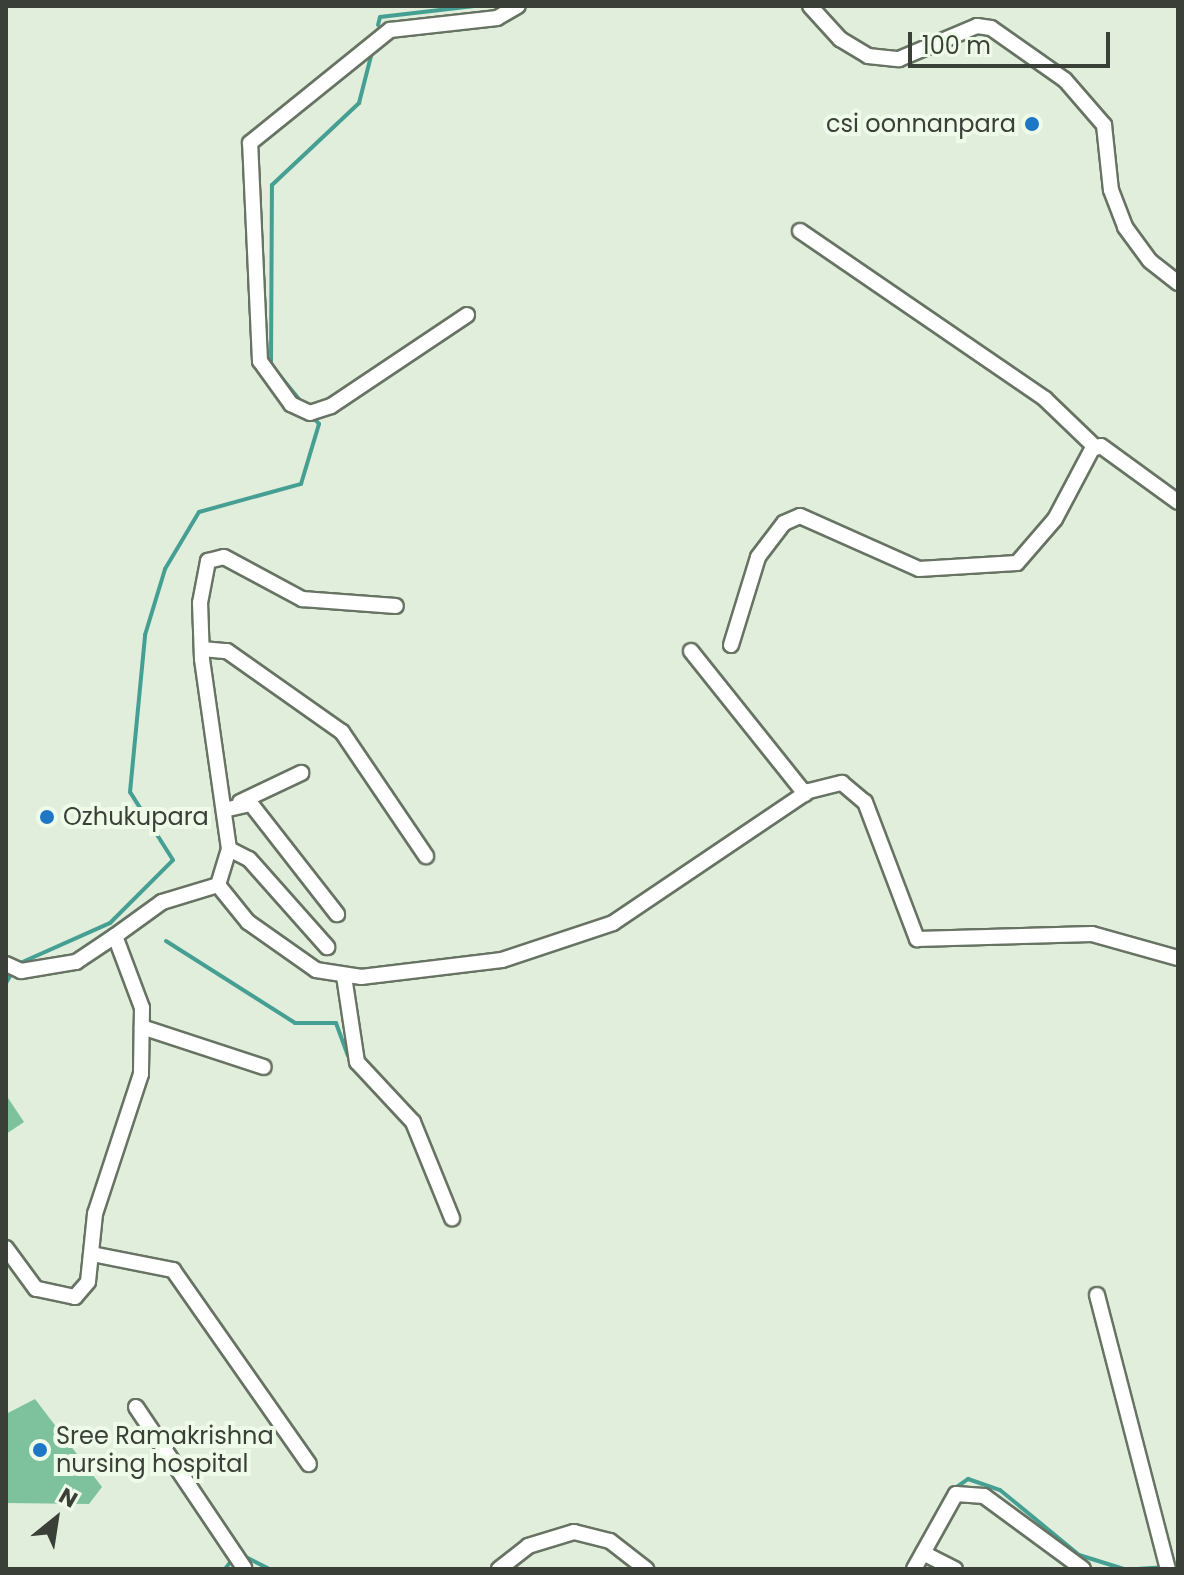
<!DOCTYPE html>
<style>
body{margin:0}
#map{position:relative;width:1184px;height:1575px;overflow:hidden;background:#e1eedb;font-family:Poppins,sans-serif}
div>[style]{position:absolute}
.stream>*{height:4px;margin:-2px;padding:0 2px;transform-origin:2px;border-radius:2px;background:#459f92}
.building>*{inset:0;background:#7dc29c}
.roads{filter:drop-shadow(2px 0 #677363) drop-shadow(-2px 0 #677363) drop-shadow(0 2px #677363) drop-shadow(0 -2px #677363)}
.minor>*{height:14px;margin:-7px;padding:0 7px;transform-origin:7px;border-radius:7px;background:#fff}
.dots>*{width:22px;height:22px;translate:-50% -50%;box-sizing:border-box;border:4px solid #eefbe9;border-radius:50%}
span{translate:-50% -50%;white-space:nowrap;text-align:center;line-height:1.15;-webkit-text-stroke:8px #eefbe9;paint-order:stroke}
.poi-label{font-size:24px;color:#3a3f38}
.right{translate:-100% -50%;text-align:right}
.left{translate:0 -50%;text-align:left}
.frame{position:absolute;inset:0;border:8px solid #3a3f38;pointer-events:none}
.north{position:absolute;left:16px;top:1479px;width:80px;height:80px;-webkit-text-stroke:6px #eefbe9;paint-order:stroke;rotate:30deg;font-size:22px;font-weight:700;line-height:32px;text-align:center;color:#3a3f38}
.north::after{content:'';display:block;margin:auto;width:28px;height:36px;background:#3a3f38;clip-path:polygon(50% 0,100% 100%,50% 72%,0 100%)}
.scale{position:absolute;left:908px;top:32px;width:202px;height:36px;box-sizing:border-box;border:4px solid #3a3f38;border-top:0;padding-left:10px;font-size:24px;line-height:28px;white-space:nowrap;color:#3a3f38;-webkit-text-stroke:6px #eefbe9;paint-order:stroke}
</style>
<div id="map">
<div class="stream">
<i style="left:378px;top:25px;width:8px;rotate:-76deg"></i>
<i style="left:380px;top:17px;width:95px;rotate:-6.7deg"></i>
<i style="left:303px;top:404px;width:50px;rotate:-129.4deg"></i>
<i style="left:271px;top:365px;width:180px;rotate:-89.7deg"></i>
<i style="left:272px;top:185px;width:120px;rotate:-43.3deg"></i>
<i style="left:359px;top:103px;width:53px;rotate:-75.7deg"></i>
<i style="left:166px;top:941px;width:153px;rotate:32.4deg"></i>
<i style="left:295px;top:1023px;width:41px"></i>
<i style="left:336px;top:1023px;width:35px;rotate:70deg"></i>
<i style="left:18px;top:964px;width:101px;rotate:-24deg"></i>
<i style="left:110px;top:923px;width:89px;rotate:-45deg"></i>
<i style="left:173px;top:860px;width:80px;rotate:-122.3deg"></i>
<i style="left:130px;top:792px;width:158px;rotate:-84.5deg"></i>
<i style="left:145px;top:635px;width:69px;rotate:-73.1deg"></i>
<i style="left:165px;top:569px;width:66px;rotate:-59.2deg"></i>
<i style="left:199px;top:512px;width:106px;rotate:-15.4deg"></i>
<i style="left:301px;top:484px;width:63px;rotate:-73.3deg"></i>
<i style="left:319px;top:424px;width:9px;rotate:-131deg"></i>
<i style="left:6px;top:983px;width:14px;rotate:-60deg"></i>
<i style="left:951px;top:1491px;width:21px;rotate:-35deg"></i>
<i style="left:968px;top:1479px;width:34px;rotate:19deg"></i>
<i style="left:1000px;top:1490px;width:102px;rotate:39.4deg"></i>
<i style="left:1079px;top:1555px;width:47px;rotate:17.3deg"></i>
<i style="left:543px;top:1535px;width:30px;rotate:-15deg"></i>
<i style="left:240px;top:1554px;width:33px;rotate:27deg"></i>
<i style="left:639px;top:1555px;width:21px;rotate:41deg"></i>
<i style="left:1176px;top:1564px;width:2px;rotate:-27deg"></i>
<i style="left:225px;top:1569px;width:11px;rotate:-52deg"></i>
<i style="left:1137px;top:1569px;width:26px;rotate:-4deg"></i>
</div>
<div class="building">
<i style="clip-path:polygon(6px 1095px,24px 1122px,6px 1134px)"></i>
<i style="clip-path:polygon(35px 1399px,102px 1487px,89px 1504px,6px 1503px,6px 1414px)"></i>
</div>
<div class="roads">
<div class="minor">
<i style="left:810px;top:6px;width:45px;rotate:47.7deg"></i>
<i style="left:840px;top:39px;width:33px;rotate:31deg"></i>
<i style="left:868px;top:56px;width:31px;rotate:6deg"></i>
<i style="left:899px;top:59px;width:85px;rotate:-22.9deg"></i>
<i style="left:977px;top:26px;width:14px;rotate:8deg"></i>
<i style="left:991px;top:28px;width:90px;rotate:35.1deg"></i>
<i style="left:1065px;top:80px;width:60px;rotate:49.1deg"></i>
<i style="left:1104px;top:125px;width:65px;rotate:83.9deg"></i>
<i style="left:1111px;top:190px;width:40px;rotate:69deg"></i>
<i style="left:1125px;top:227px;width:42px;rotate:53.7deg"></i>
<i style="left:1150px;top:261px;width:36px;rotate:38deg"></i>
<i style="left:800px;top:231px;width:297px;rotate:34.4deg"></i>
<i style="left:1045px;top:399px;width:69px;rotate:43.8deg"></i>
<i style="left:467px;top:315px;width:164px;rotate:146.2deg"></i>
<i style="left:331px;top:406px;width:22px;rotate:162deg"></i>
<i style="left:310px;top:413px;width:21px;rotate:-155deg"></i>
<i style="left:291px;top:404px;width:53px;rotate:-125.8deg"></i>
<i style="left:260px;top:361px;width:218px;rotate:-92.6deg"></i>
<i style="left:250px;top:143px;width:180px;rotate:-38.9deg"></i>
<i style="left:390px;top:30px;width:108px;rotate:-6.4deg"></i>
<i style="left:497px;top:18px;width:24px;rotate:-30deg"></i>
<i style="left:731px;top:645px;width:92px;rotate:-72.9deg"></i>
<i style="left:758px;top:557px;width:43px;rotate:-52.6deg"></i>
<i style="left:784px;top:523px;width:17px;rotate:-24deg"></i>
<i style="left:800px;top:516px;width:130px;rotate:24deg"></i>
<i style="left:919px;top:569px;width:98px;rotate:-3.5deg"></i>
<i style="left:1017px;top:563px;width:58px;rotate:-49.2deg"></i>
<i style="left:1055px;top:519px;width:79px;rotate:-62.1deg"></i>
<i style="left:1092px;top:449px;width:9px;rotate:-18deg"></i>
<i style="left:1101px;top:446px;width:95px;rotate:36deg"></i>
<i style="left:202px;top:649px;width:25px;rotate:5deg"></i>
<i style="left:227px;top:651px;width:141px;rotate:35.2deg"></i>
<i style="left:342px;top:732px;width:150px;rotate:55.9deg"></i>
<i style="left:691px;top:651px;width:183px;rotate:51.4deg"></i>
<i style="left:240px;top:802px;width:68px;rotate:-25.4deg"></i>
<i style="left:224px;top:810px;width:28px;rotate:-13deg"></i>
<i style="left:251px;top:804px;width:140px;rotate:52deg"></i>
<i style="left:229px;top:849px;width:22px;rotate:27deg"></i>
<i style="left:249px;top:859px;width:118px;rotate:48.4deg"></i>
<i style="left:218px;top:885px;width:48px;rotate:51deg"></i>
<i style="left:248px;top:922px;width:83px;rotate:35.2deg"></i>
<i style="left:316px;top:970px;width:46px;rotate:8.8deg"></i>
<i style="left:361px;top:977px;width:142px;rotate:-6.9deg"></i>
<i style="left:502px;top:960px;width:117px;rotate:-18.4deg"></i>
<i style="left:613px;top:923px;width:236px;rotate:-34deg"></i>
<i style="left:809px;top:791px;width:34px;rotate:-14deg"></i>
<i style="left:842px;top:783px;width:30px;rotate:40deg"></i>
<i style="left:865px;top:802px;width:147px;rotate:69.2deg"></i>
<i style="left:917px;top:939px;width:175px;rotate:-1.6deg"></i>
<i style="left:1092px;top:934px;width:89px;rotate:15.6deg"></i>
<i style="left:115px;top:936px;width:58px;rotate:-35.9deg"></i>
<i style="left:162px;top:902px;width:59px;rotate:-16.9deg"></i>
<i style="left:218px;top:885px;width:38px;rotate:-73deg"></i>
<i style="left:229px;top:849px;width:192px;rotate:-98.1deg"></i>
<i style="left:202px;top:659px;width:56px;rotate:-92deg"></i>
<i style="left:200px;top:603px;width:43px;rotate:-79.2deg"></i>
<i style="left:208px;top:561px;width:16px;rotate:-14deg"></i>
<i style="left:224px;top:557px;width:89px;rotate:28.3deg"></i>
<i style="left:302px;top:599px;width:94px;rotate:4.3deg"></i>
<i style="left:6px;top:964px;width:17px;rotate:25deg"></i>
<i style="left:21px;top:971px;width:56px;rotate:-9.3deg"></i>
<i style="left:76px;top:962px;width:47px;rotate:-33.7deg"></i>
<i style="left:115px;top:936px;width:77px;rotate:69.4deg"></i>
<i style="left:142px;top:1008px;width:66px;rotate:90.9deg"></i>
<i style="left:141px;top:1074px;width:147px;rotate:108.2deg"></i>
<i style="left:95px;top:1214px;width:68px;rotate:95.9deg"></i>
<i style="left:88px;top:1282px;width:20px;rotate:131deg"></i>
<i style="left:75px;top:1297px;width:40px;rotate:-168deg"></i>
<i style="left:36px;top:1289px;width:51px;rotate:-126.2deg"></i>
<i style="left:344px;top:976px;width:87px;rotate:81.4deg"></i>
<i style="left:357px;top:1062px;width:82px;rotate:47deg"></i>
<i style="left:413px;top:1122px;width:104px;rotate:67.9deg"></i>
<i style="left:142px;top:1027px;width:128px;rotate:18.2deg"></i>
<i style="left:92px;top:1254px;width:83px;rotate:11.2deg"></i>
<i style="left:173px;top:1270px;width:237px;rotate:55deg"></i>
<i style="left:1097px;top:1295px;width:283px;rotate:75.5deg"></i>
<i style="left:136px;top:1407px;width:194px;rotate:56.1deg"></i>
<i style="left:923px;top:1553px;width:36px;rotate:27deg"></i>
<i style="left:499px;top:1569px;width:37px;rotate:-38deg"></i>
<i style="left:528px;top:1546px;width:48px;rotate:-16.9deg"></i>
<i style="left:574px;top:1532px;width:37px;rotate:14deg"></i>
<i style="left:610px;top:1541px;width:46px;rotate:37.9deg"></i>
<i style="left:914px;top:1569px;width:86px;rotate:-60.8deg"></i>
<i style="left:956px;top:1494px;width:28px;rotate:4deg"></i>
<i style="left:984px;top:1496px;width:123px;rotate:36.4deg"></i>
</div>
</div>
<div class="dots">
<i style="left:1032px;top:124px;background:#1e77c4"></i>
<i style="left:47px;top:817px;background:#1e77c4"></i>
<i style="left:40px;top:1450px;background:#1e77c4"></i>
</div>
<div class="poi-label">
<span class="right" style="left:1016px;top:124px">csi oonnanpara</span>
<span class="left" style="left:63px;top:817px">Ozhukupara</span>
<span class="left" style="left:56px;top:1450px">Sree Ramakrishna<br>nursing hospital</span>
</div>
<div class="frame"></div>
<div class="north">N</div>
<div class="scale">100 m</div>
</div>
